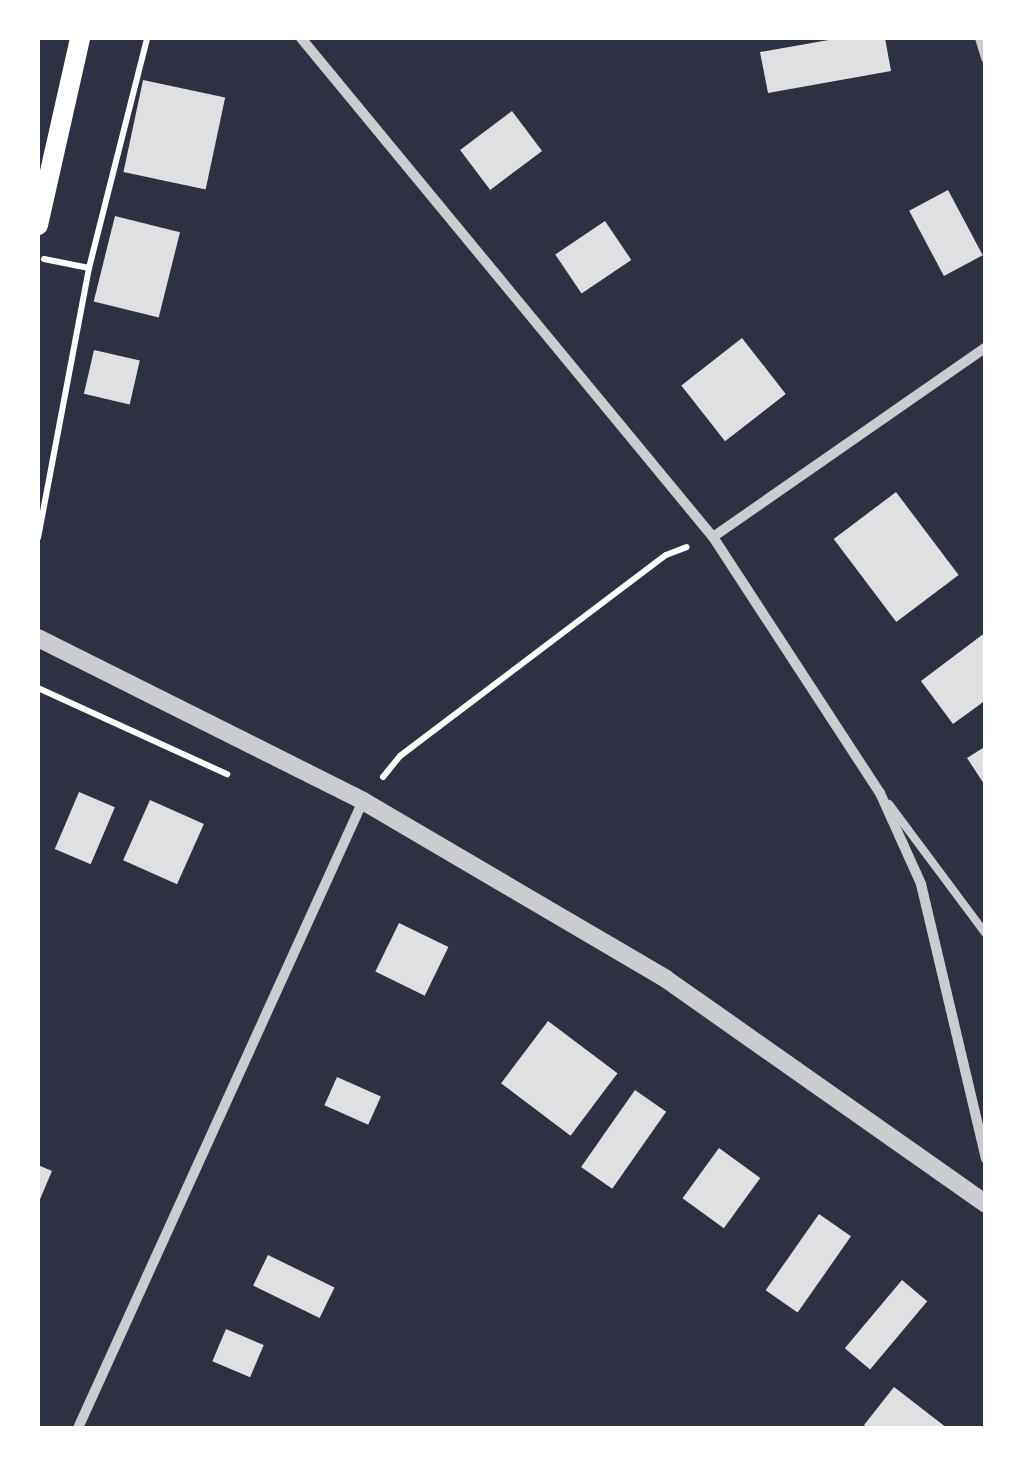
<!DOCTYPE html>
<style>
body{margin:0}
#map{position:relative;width:1023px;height:1466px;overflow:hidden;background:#2d3142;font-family:"Source Sans 3",sans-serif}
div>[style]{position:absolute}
.building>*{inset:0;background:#e0e0e3;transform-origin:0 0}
.path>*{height:6px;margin:-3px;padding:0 3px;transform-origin:3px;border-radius:3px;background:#fff}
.service>*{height:8px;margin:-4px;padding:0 4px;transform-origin:4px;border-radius:4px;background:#caccd0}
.minor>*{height:10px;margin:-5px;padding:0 5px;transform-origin:5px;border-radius:5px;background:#caccd0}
.tertiary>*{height:18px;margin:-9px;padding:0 9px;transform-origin:9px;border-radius:9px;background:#caccd0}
.secondary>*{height:20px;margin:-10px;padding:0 10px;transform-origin:10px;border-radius:10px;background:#fff}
span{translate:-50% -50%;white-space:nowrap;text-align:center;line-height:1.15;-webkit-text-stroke:10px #fff;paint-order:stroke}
.frame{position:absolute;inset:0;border:40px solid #fff;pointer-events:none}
</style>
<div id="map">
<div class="building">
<i style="clip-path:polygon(840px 38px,885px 38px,891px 71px,768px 93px,760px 52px)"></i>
<i style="left:143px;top:80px;width:84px;height:94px;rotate:12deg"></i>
<i style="left:512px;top:111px;width:50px;height:65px;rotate:53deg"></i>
<i style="left:948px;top:190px;width:74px;height:44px;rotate:62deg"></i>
<i style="left:115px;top:216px;width:67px;height:88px;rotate:14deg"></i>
<i style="left:605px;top:221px;width:47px;height:60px;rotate:56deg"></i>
<i style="left:742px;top:338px;width:71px;height:77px;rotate:52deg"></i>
<i style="left:94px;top:350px;width:47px;height:45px;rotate:13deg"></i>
<i style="left:896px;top:492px;width:104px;height:78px;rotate:53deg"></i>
<i style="clip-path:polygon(986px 632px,986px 700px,953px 724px,921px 681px)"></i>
<i style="clip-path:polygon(986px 746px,986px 787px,967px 758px)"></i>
<i style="left:79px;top:792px;width:39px;height:62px;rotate:23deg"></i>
<i style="left:150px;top:800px;width:59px;height:66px;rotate:24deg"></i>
<i style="left:399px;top:923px;width:55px;height:54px;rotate:26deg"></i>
<i style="left:548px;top:1021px;width:87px;height:78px;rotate:37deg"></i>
<i style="left:337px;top:1077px;width:48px;height:31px;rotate:24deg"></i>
<i style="left:635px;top:1090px;width:38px;height:94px;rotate:35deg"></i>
<i style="left:719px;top:1148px;width:51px;height:62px;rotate:36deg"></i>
<i style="clip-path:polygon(38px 1165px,52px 1171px,38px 1204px)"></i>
<i style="left:819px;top:1214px;width:39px;height:93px;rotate:35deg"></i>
<i style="left:268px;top:1255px;width:74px;height:34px;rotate:26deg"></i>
<i style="left:902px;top:1280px;width:33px;height:89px;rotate:40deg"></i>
<i style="left:226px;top:1329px;width:41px;height:35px;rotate:23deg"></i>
<i style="clip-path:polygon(894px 1387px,947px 1428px,868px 1428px,864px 1425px)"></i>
</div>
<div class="path">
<i style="left:44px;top:259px;width:46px;rotate:11.3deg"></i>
<i style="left:38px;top:538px;width:275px;rotate:-79.3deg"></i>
<i style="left:89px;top:268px;width:237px;rotate:-75.8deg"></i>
<i style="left:38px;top:688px;width:208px;rotate:24.5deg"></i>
<i style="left:383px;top:777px;width:27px;rotate:-51deg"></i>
<i style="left:400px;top:756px;width:333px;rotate:-37.1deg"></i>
<i style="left:666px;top:555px;width:22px;rotate:-21deg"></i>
</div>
<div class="service">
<i style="left:889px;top:804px;width:162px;rotate:53.3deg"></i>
</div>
<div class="minor">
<i style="left:301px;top:38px;width:647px;rotate:50.46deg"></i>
<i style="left:713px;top:537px;width:306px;rotate:56.9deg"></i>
<i style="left:880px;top:793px;width:100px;rotate:65.7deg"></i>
<i style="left:921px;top:884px;width:282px;rotate:76.7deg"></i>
<i style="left:980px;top:38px;width:21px;rotate:73deg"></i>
<i style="left:713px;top:537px;width:333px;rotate:-34.8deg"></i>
<i style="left:78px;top:1428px;width:689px;rotate:-65.56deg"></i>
</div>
<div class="tertiary">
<i style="left:38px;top:638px;width:364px;rotate:26.6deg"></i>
<i style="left:363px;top:801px;width:351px;rotate:30.4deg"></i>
<i style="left:666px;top:979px;width:391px;rotate:35.1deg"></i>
</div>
<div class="secondary">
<i style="left:38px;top:225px;width:192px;rotate:-77.3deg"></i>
</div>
<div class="frame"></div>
</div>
